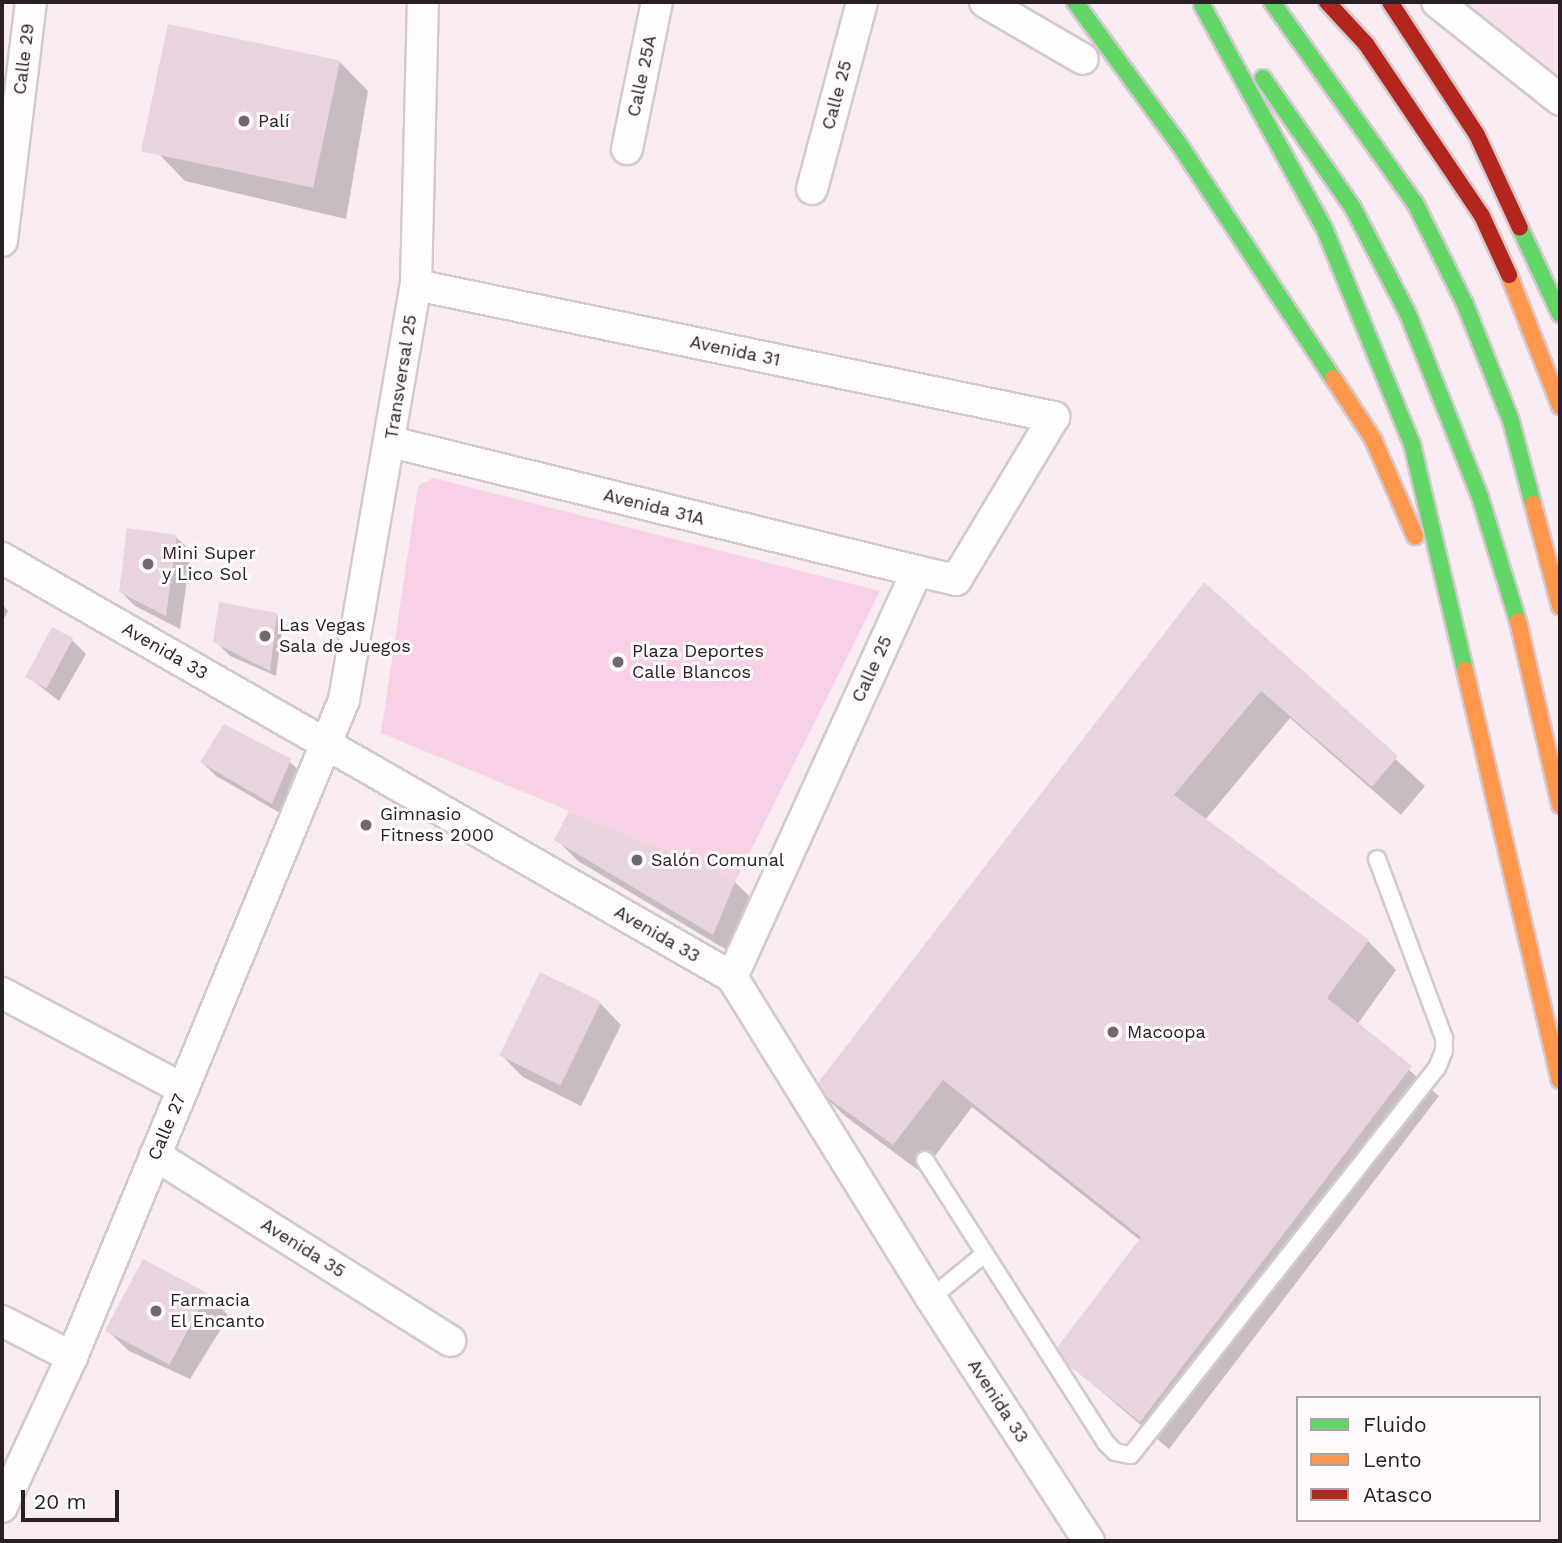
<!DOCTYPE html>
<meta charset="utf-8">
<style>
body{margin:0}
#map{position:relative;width:1562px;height:1543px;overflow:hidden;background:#f9ecf3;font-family:"Work Sans",sans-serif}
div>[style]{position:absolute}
.built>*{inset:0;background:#f8e1ed}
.green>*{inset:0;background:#f9d1e6}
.shadow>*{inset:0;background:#0003}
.building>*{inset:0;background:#e8d3df;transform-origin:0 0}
.roads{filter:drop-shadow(2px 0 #d3c9ce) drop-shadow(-2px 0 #d3c9ce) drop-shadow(0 2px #d3c9ce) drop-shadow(0 -2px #d3c9ce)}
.lane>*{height:16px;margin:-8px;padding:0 8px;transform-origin:8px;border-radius:8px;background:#fefcfd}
.street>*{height:30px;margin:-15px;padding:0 15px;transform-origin:15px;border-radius:15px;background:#fefcfd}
.fast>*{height:16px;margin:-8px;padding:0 8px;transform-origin:8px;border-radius:8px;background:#63d668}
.slow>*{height:16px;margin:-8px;padding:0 8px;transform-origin:8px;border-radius:8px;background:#ff974d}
.jam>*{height:16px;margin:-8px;padding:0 8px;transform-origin:8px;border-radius:8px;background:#b3261e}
.dots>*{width:19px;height:19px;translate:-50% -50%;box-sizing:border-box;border:4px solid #fffafd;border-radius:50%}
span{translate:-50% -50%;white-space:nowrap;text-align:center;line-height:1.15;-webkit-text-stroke:6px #fffafd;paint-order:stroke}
.street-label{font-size:18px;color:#282024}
.poi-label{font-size:18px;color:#282024}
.left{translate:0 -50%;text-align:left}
.frame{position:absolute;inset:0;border:4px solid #282024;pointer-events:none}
.legend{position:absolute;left:1296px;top:1396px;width:245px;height:126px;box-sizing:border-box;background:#fffafd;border:2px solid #a9a3a6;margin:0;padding:9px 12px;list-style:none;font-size:21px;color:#282024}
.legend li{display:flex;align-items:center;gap:14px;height:35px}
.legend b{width:35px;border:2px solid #a9a3a6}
.scale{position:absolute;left:21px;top:1490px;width:98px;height:32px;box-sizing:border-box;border:4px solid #282024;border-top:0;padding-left:9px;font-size:21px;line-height:24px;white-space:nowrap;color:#282024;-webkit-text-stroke:5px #fffafd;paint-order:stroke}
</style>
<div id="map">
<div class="built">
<i style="clip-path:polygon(1461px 2px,1560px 2px,1560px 81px)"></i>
</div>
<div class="green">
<i style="clip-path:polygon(433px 478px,880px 591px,736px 880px,381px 733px,418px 486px)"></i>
</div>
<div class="shadow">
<i style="clip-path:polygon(340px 62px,368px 91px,346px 219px,185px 181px,157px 152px)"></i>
<i style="clip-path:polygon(176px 537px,191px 551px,180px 629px,135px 606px,121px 592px)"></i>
<i style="clip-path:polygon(1204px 585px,1425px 786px,1401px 815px,1290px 718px,1205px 820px,1368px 941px,1396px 970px,1357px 1025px,1439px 1096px,1169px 1449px,1056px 1353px,1141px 1241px,972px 1107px,922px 1173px,845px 1116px,816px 1088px)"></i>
<i style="clip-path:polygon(2px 604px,8px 611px,2px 622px)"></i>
<i style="clip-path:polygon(277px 615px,283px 622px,276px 676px,230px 656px,215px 641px)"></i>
<i style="clip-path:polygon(72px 640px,86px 654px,59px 701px,27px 676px)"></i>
<i style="clip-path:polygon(289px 761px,304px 775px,287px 817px,216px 776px,202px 762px)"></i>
<i style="clip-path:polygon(556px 839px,735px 882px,757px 904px,735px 955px,578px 861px)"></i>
<i style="clip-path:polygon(600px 1003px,621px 1025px,581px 1106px,523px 1077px,501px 1055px)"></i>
<i style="clip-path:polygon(207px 1294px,229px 1316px,190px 1379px,129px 1351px,107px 1330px)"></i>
</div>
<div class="building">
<i style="left:168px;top:24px;width:176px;height:130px;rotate:12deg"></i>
<i style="clip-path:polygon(127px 528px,177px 535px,166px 616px,119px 592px)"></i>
<i style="clip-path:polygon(1204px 582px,1398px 756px,1372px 787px,1261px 691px,1174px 795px,1369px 940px,1327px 998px,1412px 1066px,1140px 1422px,1053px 1353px,1141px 1237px,943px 1080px,893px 1145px,814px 1088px)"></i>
<i style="clip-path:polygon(219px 602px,277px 613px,270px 671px,213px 642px)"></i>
<i style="left:52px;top:627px;width:24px;height:57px;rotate:28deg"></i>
<i style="clip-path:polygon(224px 724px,291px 759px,272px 804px,200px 762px)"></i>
<i style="clip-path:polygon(569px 811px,736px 880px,713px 935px,554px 840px)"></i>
<i style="left:540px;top:972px;width:68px;height:93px;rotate:26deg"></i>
<i style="left:143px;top:1259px;width:73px;height:81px;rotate:28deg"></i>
</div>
<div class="roads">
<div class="lane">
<i style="left:925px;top:1160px;width:336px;rotate:57.4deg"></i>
<i style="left:1106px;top:1443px;width:13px;rotate:45deg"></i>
<i style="left:1115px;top:1452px;width:16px;rotate:11deg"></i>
<i style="left:1131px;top:1455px;width:493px;rotate:-51.7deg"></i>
<i style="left:1437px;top:1068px;width:18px;rotate:-68deg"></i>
<i style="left:1444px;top:1051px;width:13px;rotate:-90deg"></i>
<i style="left:1444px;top:1038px;width:191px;rotate:-110.5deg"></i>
<i style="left:931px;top:1298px;width:67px;rotate:-39.6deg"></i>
</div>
<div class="street">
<i style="left:985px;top:2px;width:113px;rotate:30.2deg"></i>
<i style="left:1437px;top:2px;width:157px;rotate:38.5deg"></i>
<i style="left:627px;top:149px;width:150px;rotate:-78.5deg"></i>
<i style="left:812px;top:189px;width:194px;rotate:-75deg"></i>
<i style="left:2px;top:241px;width:241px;rotate:-83.1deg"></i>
<i style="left:416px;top:285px;width:652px;rotate:11.69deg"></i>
<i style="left:1054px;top:417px;width:190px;rotate:121deg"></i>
<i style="left:956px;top:580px;width:40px;rotate:-167deg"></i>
<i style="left:917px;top:571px;width:446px;rotate:114.5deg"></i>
<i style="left:391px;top:442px;width:542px;rotate:13.78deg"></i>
<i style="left:2px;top:558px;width:842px;rotate:29.85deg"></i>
<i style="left:732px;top:977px;width:378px;rotate:58.2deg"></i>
<i style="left:931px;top:1298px;width:290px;rotate:57deg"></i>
<i style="left:2px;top:993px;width:205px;rotate:27.9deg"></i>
<i style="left:155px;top:1155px;width:349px;rotate:32.2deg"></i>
<i style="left:2px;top:1321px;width:79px;rotate:27.2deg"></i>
<i style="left:2px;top:1507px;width:166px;rotate:-65deg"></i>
<i style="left:72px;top:1357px;width:711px;rotate:-67.51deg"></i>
<i style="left:344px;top:700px;width:421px;rotate:-80.2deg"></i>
<i style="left:416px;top:285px;width:283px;rotate:-88.6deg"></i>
</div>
<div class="fast">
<i style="left:1075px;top:2px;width:176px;rotate:53.8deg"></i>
<i style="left:1179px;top:144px;width:280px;rotate:56.7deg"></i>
<i style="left:1272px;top:2px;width:247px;rotate:54.6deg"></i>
<i style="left:1415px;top:203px;width:113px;rotate:63.7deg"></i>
<i style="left:1465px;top:304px;width:126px;rotate:68.5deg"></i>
<i style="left:1511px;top:421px;width:86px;rotate:75.2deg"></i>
<i style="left:1202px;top:5px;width:256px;rotate:61.3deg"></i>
<i style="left:1325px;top:230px;width:231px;rotate:67.9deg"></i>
<i style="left:1412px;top:444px;width:232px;rotate:76.8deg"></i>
<i style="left:1263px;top:78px;width:158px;rotate:55.3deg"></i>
<i style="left:1353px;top:208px;width:119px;rotate:62.6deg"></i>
<i style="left:1408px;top:314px;width:197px;rotate:68.5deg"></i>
<i style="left:1480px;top:497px;width:130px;rotate:73deg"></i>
<i style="left:1520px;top:228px;width:95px;rotate:65.1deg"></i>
</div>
<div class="slow">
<i style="left:1509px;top:275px;width:141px;rotate:68.7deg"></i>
<i style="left:1333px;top:378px;width:73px;rotate:56.7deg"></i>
<i style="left:1373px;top:439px;width:106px;rotate:66.6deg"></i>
<i style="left:1533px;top:504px;width:106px;rotate:75.2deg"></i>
<i style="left:1518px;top:621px;width:189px;rotate:77.1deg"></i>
<i style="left:1465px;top:670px;width:421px;rotate:77deg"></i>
</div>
<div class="jam">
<i style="left:1327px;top:2px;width:57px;rotate:47.1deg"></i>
<i style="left:1366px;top:44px;width:207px;rotate:56deg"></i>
<i style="left:1482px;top:216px;width:65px;rotate:65.4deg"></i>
<i style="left:1390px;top:2px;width:159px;rotate:56.8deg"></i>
<i style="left:1477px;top:135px;width:102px;rotate:65.2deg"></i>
</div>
</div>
<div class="dots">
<i style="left:244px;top:121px;background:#71676c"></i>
<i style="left:148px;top:564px;background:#71676c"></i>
<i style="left:265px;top:636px;background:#71676c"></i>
<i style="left:618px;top:662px;background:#71676c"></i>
<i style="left:366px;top:825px;background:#71676c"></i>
<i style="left:637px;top:860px;background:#71676c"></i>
<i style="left:1113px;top:1032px;background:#71676c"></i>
<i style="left:156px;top:1311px;background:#71676c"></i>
</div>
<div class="street-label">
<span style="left:24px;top:59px;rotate:-83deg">Calle 29</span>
<span style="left:642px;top:76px;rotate:-78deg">Calle 25A</span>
<span style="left:837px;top:95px;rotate:-75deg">Calle 25</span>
<span style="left:735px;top:351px;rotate:12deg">Avenida 31</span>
<span style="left:401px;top:377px;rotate:-81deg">Transversal 25</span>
<span style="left:654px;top:507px;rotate:14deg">Avenida 31A</span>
<span style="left:165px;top:651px;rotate:30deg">Avenida 33</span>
<span style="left:872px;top:669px;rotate:-65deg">Calle 25</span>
<span style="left:657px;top:934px;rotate:30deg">Avenida 33</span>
<span style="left:167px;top:1127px;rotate:-67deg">Calle 27</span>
<span style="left:303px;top:1248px;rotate:32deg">Avenida 35</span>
<span style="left:998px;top:1401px;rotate:57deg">Avenida 33</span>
</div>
<div class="poi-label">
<span class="left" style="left:258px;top:121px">Palí</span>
<span class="left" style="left:162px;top:564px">Mini Super<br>y Lico Sol</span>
<span class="left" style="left:279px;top:636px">Las Vegas<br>Sala de Juegos</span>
<span class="left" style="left:632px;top:662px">Plaza Deportes<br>Calle Blancos</span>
<span class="left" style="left:380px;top:825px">Gimnasio<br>Fitness 2000</span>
<span class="left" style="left:651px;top:860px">Salón Comunal</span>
<span class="left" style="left:1127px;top:1032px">Macoopa</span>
<span class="left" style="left:170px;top:1311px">Farmacia<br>El Encanto</span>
</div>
<div class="frame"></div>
<ul class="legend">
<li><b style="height:9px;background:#63d668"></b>Fluido</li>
<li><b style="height:9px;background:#ff974d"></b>Lento</li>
<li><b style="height:9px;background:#b3261e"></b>Atasco</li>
</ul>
<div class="scale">20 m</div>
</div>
